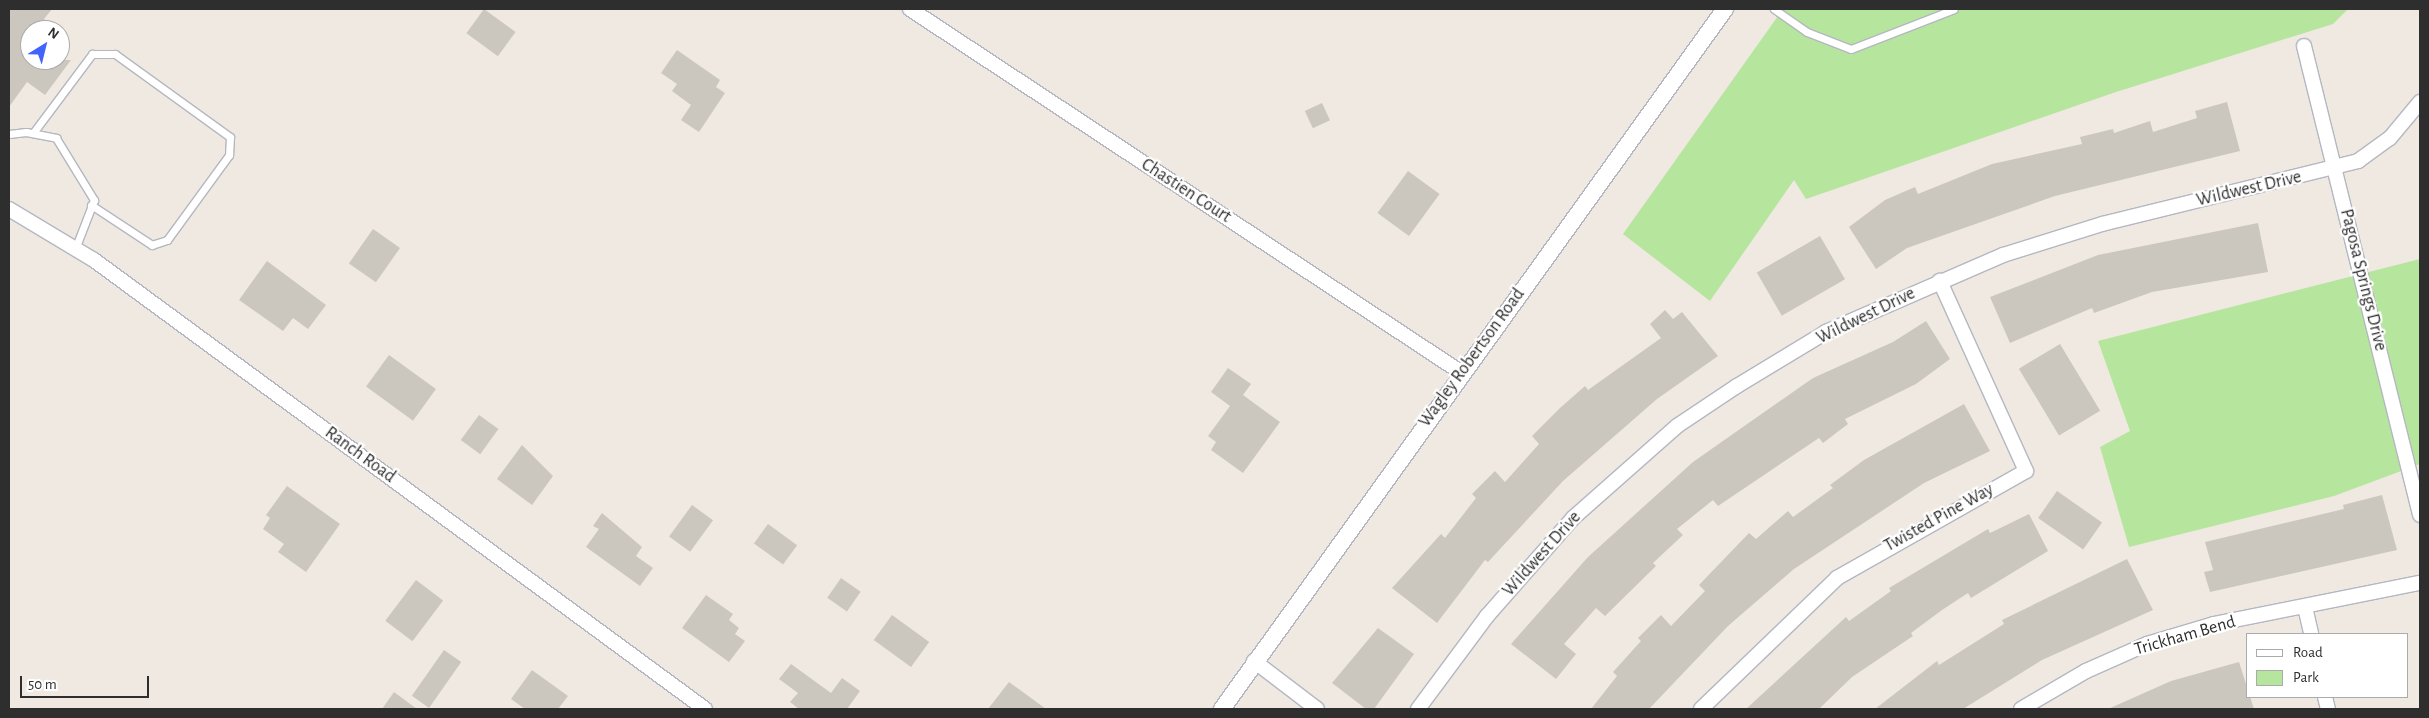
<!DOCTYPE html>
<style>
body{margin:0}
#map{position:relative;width:2429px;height:718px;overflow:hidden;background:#efe9e1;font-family:"Alegreya Sans",sans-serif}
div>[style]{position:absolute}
.green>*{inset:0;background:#b6e59e}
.building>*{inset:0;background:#cbc7bf;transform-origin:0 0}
.roads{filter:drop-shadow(1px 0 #b4b7c1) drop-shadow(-1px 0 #b4b7c1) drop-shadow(0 1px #b4b7c1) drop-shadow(0 -1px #b4b7c1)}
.service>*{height:7px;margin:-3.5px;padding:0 3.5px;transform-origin:3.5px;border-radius:3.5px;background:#fff}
.minor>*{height:14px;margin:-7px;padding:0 7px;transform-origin:7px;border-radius:7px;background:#fff}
.tertiary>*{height:16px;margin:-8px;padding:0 8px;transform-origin:8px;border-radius:8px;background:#fff}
span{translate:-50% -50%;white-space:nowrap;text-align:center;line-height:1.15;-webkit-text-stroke:4.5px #fff;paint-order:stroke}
.street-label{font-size:18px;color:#2e2e2e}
.frame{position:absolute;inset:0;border:10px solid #2e2e2e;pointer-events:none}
.legend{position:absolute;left:2246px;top:633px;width:162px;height:65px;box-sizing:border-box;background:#fff;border:1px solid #ababab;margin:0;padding:6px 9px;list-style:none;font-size:15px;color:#2e2e2e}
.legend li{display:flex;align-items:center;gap:10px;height:25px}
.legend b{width:25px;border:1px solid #ababab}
.north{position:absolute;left:20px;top:20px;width:50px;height:50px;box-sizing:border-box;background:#fff;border:1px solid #ababab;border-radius:50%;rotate:36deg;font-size:14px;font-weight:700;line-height:20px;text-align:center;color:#2e2e2e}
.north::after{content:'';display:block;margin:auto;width:18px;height:22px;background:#4264fb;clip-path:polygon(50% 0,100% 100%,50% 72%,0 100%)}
.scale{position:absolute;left:20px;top:676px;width:129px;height:22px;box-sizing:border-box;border:2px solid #2e2e2e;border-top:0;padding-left:6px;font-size:15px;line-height:18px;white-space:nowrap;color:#2e2e2e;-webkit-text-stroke:4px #fff;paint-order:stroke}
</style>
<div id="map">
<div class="green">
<i style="clip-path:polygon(1783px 9px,2348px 9px,2333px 24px,2116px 92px,1806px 199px,1794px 180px,1710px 301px,1623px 234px)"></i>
<i style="clip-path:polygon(2420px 259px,2420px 464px,2334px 496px,2129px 547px,2100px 447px,2130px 431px,2098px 341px)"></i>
</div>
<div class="building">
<i style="clip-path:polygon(9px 9px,52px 9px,44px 19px,58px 30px,30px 30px,30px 60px,71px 60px,45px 95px,27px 82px,9px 107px)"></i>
<i style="left:484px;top:9px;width:39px;height:30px;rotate:36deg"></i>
<i style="clip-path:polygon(677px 50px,720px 80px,716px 87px,725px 93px,699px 132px,681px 120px,691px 105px,672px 91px,677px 84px,661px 73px)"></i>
<i style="clip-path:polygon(2227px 102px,2240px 151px,2055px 196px,1907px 248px,1876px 269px,1849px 227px,1885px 200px,1915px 187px,1918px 194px,1992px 164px,2082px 144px,2080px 137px,2113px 129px,2114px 133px,2150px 121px,2153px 132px,2197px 118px,2195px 111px)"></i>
<i style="left:1322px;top:103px;width:19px;height:19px;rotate:65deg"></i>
<i style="left:1408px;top:171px;width:39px;height:52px;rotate:36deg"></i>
<i style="clip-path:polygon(2258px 223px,2268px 272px,2152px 292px,2094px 313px,2092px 308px,2010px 343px,1990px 297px,2098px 255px)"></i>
<i style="left:373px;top:229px;width:33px;height:42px;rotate:35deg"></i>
<i style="left:1820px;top:236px;width:50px;height:73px;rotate:60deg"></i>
<i style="clip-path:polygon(267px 261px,326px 305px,308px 329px,293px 318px,283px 331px,239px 300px)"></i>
<i style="clip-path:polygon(1665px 310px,1673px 319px,1682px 312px,1718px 356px,1657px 399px,1563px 481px,1488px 562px,1485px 560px,1437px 623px,1392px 588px,1441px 534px,1445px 538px,1476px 498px,1472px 494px,1495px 471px,1505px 482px,1539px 444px,1532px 436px,1560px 408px,1585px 386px,1588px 390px,1661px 338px,1650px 324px)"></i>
<i style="clip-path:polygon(1926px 321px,1950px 359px,1916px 384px,1845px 419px,1848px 424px,1823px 443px,1819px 438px,1718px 506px,1713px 500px,1677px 529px,1683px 535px,1653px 563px,1656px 566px,1605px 616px,1596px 608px,1564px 644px,1576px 654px,1556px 679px,1511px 644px,1588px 557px,1693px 462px,1813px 378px,1893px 342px)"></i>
<i style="left:2060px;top:344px;width:78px;height:48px;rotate:59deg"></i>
<i style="left:389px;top:355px;width:58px;height:39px;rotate:36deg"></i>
<i style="clip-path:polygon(1228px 368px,1251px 384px,1243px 395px,1280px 422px,1243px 473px,1211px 450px,1216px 442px,1208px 436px,1230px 406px,1211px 392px)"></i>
<i style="clip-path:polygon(1964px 404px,1990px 451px,1924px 483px,1794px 569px,1728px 626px,1649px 709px,1591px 709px,1617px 676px,1613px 672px,1641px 641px,1638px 638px,1661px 615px,1671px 626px,1705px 591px,1699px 585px,1749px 533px,1756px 539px,1788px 511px,1793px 517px,1833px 488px,1830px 485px,1864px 460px)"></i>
<i style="left:479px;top:415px;width:24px;height:31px;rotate:36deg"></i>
<i style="clip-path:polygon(522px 445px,553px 476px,532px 505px,497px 479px)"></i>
<i style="clip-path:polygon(287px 486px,340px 524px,306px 572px,278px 552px,284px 544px,263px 529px,270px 518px,266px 515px)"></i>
<i style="left:2057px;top:491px;width:55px;height:33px;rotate:35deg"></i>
<i style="clip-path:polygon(2382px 495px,2397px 550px,2210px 592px,2204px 572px,2213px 570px,2205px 542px,2344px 509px,2343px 505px)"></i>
<i style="left:692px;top:505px;width:26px;height:39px;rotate:36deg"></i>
<i style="clip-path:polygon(602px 513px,642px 547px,636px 556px,653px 568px,640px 586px,586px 547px,599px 529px,593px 526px)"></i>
<i style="clip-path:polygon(2029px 514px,2048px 551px,1971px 598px,1968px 593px,1942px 610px,1911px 633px,1913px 636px,1852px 677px,1819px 709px,1746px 709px,1846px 617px,1849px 621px,1891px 591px,1889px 588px,1988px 529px,1990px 533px)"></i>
<i style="left:768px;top:524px;width:36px;height:24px;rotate:36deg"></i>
<i style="clip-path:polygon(2127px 559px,2153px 610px,2042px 660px,1963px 709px,1875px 709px,1937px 661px,1939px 665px,2004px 624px,2002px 620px)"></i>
<i style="left:841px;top:578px;width:24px;height:24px;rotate:35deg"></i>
<i style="left:416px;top:580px;width:34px;height:51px;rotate:37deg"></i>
<i style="clip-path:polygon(706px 595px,733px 614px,729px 620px,739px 628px,735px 634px,745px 641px,729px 662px,682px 628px)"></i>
<i style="left:892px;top:615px;width:46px;height:31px;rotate:36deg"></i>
<i style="clip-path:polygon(1378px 628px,1414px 654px,1374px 709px,1366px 709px,1332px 683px)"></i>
<i style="left:444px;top:650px;width:21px;height:56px;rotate:35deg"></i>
<i style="clip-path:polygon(2239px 662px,2254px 709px,2108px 709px,2171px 681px)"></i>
<i style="clip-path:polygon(791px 664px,831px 693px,842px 678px,860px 691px,847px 709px,799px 709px,790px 702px,798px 693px,779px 679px)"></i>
<i style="clip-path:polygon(532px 670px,568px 696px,558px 709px,525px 709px,511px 699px)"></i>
<i style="clip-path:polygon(1009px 682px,1046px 709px,988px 709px)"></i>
<i style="clip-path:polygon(394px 692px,417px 709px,382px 709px)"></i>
</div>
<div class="roads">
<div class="service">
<i style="left:1774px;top:9px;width:40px;rotate:34.9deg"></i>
<i style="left:1807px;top:32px;width:47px;rotate:21.1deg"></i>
<i style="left:1851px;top:49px;width:110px;rotate:-21.2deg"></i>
<i style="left:33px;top:133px;width:99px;rotate:-53.2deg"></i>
<i style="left:92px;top:54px;width:23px"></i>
<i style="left:115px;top:54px;width:142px;rotate:35.8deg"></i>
<i style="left:230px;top:137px;width:18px;rotate:93deg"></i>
<i style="left:229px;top:155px;width:105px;rotate:126.1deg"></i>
<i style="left:167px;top:240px;width:16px;rotate:162deg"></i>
<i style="left:152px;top:245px;width:73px;rotate:-146.7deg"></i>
<i style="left:9px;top:134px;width:17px;rotate:-7deg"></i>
<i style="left:26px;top:132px;width:31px;rotate:11deg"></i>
<i style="left:56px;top:138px;width:73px;rotate:58.5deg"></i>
<i style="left:94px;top:200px;width:53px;rotate:111.2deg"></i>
</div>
<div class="minor">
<i style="left:910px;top:9px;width:661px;rotate:33.4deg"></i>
<i style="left:2304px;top:46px;width:483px;rotate:76.1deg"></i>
<i style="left:9px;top:209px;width:99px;rotate:31deg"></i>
<i style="left:94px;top:260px;width:758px;rotate:36.31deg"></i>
<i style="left:2305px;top:607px;width:28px;rotate:77deg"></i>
<i style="left:1254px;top:661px;width:79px;rotate:37.3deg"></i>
<i style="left:2325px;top:697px;width:12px;rotate:76deg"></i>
<i style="left:1418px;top:709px;width:116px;rotate:-53.4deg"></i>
<i style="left:1487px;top:616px;width:130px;rotate:-48.7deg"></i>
<i style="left:1573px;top:518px;width:139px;rotate:-41.5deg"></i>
<i style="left:1677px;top:426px;width:72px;rotate:-33.7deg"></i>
<i style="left:1737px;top:386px;width:104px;rotate:-31.2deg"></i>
<i style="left:1826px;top:332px;width:193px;rotate:-23.5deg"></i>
<i style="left:2003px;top:255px;width:104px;rotate:-17.4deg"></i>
<i style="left:2102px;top:224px;width:264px;rotate:-13.8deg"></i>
<i style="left:2358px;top:161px;width:39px;rotate:-36deg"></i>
<i style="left:2390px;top:138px;width:47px;rotate:-50.2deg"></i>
<i style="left:1701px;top:709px;width:189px;rotate:-43.9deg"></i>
<i style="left:1837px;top:578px;width:217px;rotate:-29.5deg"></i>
<i style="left:2026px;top:471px;width:209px;rotate:-114.4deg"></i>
<i style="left:2021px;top:709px;width:75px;rotate:-30.3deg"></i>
<i style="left:2086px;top:671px;width:67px;rotate:-23.9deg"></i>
<i style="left:2147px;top:644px;width:70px;rotate:-16.6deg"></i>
<i style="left:2214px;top:624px;width:210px;rotate:-11.3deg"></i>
</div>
<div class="tertiary">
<i style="left:1222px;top:709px;width:862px;rotate:-54.3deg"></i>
</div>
</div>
<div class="street-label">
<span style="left:2249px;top:189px;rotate:-13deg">Wildwest Drive</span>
<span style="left:1186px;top:191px;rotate:33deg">Chastien Court</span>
<span style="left:2363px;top:280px;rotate:76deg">Pagosa Springs Drive</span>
<span style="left:1866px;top:316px;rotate:-26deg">Wildwest Drive</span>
<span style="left:1472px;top:358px;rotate:-54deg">Wagley Robertson Road</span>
<span style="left:360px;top:455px;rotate:36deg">Ranch Road</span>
<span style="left:1939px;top:518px;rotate:-29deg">Twisted Pine Way</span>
<span style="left:1542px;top:554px;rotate:-48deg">Wildwest Drive</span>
<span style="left:2185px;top:636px;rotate:-16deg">Trickham Bend</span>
</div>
<div class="frame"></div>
<ul class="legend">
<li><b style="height:6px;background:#fff"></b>Road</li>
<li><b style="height:14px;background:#b6e59e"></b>Park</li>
</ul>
<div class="north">N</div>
<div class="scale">50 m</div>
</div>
